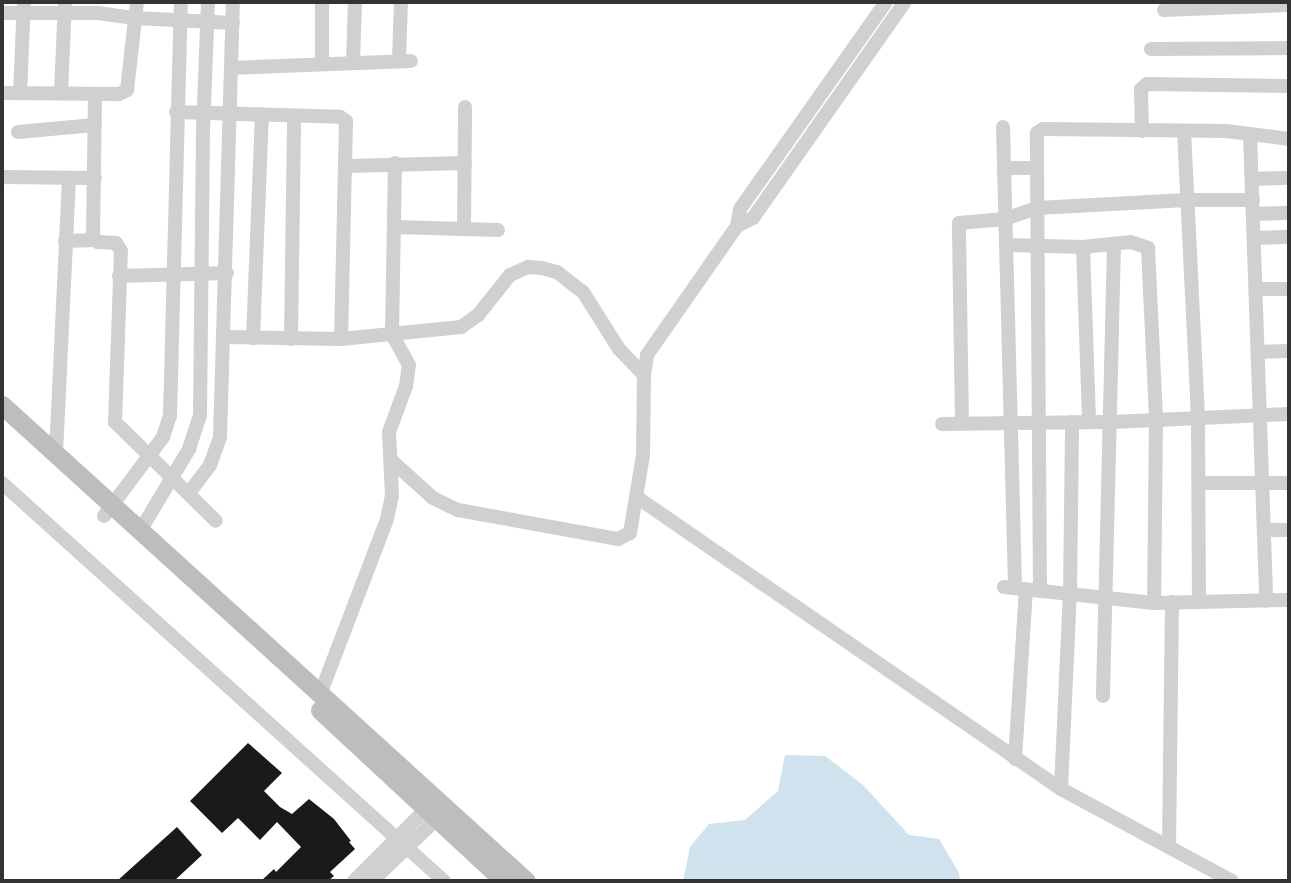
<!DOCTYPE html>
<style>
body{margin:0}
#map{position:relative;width:1291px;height:883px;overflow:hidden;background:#fff;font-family:Manrope,sans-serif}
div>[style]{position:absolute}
.water>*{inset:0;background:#cfe2ee}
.building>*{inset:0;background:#1a1a1a}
.street>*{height:14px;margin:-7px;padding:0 7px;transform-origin:7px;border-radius:7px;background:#d0d0d0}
.secondary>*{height:19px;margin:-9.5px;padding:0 9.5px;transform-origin:9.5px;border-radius:9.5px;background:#bdbdbd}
span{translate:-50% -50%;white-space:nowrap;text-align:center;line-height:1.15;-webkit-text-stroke:7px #fff;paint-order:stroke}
.frame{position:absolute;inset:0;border:4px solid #333;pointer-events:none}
</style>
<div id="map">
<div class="water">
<i style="clip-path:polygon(785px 755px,825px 756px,863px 785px,909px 835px,939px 839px,959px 873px,960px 881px,683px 881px,690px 847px,709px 824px,745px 820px,778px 791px)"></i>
</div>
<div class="building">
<i style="clip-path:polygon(248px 743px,282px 773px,264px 791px,280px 807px,292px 814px,309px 799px,334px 819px,351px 841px,349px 842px,355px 849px,330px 872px,334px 876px,328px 881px,261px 881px,274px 869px,276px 872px,301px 847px,277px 822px,260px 840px,238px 818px,222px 833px,190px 801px)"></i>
<i style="clip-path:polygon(177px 827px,202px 855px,174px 881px,117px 881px)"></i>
</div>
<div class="street">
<i style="left:322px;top:2px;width:60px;rotate:90deg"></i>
<i style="left:1164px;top:10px;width:125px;rotate:-2.3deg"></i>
<i style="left:2px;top:13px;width:96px"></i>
<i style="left:98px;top:13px;width:37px;rotate:8deg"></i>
<i style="left:135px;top:18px;width:98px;rotate:2.9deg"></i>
<i style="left:1151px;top:49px;width:138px;rotate:-0.4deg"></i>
<i style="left:399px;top:61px;width:59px;rotate:-88.1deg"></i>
<i style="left:353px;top:62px;width:60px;rotate:-88.1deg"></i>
<i style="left:231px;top:68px;width:180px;rotate:-2.2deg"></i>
<i style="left:2px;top:93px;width:117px;rotate:0.5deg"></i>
<i style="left:119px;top:94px;width:9px;rotate:-27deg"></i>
<i style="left:127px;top:90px;width:89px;rotate:-83.5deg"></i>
<i style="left:20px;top:93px;width:91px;rotate:-87.5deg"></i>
<i style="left:61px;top:93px;width:91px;rotate:-87.5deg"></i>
<i style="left:95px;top:94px;width:143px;rotate:90.8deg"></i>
<i style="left:93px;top:237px;width:7px;rotate:45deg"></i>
<i style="left:98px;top:242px;width:18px;rotate:3deg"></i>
<i style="left:116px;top:243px;width:9px;rotate:58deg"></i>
<i style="left:121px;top:251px;width:171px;rotate:92deg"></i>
<i style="left:115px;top:422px;width:141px;rotate:44.4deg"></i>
<i style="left:176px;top:112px;width:164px;rotate:1.7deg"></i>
<i style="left:340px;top:117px;width:7px;rotate:34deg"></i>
<i style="left:346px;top:121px;width:218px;rotate:91.3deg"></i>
<i style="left:341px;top:339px;width:116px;rotate:-179deg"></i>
<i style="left:1003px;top:127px;width:461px;rotate:88.5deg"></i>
<i style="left:1142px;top:131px;width:42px;rotate:-91.4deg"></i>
<i style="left:1141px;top:89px;width:8px;rotate:-40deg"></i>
<i style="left:1147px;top:84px;width:142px;rotate:0.8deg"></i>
<i style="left:1184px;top:131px;width:286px;rotate:87.2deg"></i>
<i style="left:1198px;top:417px;width:185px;rotate:89.7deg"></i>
<i style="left:18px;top:132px;width:77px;rotate:-5.2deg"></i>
<i style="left:1250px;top:135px;width:466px;rotate:88deg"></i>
<i style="left:346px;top:166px;width:119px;rotate:-1.4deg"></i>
<i style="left:1004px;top:168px;width:32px"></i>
<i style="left:2px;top:177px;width:93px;rotate:0.6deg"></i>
<i style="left:1253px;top:179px;width:36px;rotate:-2deg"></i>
<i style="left:1254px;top:214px;width:35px;rotate:-2deg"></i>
<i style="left:737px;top:226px;width:18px;rotate:-27deg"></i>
<i style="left:753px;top:218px;width:264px;rotate:-54.9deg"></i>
<i style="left:395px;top:227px;width:103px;rotate:1.7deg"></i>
<i style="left:464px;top:229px;width:122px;rotate:-89.5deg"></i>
<i style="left:1255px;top:238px;width:34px;rotate:-2deg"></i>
<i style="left:65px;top:241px;width:29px;rotate:-2deg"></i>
<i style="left:1006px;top:245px;width:77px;rotate:1.5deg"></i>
<i style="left:1083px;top:247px;width:48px;rotate:-5.9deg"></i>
<i style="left:1131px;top:242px;width:18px;rotate:19deg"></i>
<i style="left:1148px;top:248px;width:171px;rotate:87.3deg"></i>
<i style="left:1156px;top:419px;width:184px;rotate:90.6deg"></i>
<i style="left:1083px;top:247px;width:175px;rotate:88deg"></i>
<i style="left:119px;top:276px;width:108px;rotate:-1.6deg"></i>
<i style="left:1256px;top:289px;width:33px"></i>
<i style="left:253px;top:338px;width:224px;rotate:-87.7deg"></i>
<i style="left:291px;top:339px;width:223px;rotate:-89.2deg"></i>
<i style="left:341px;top:339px;width:121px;rotate:-5.7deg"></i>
<i style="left:461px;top:327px;width:21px;rotate:-35deg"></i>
<i style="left:478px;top:315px;width:51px;rotate:-51.3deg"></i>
<i style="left:510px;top:275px;width:20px;rotate:-24deg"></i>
<i style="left:528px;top:267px;width:14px;rotate:4deg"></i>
<i style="left:542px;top:268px;width:16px;rotate:15deg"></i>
<i style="left:557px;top:272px;width:33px;rotate:38deg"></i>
<i style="left:583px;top:292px;width:67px;rotate:57.7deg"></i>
<i style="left:619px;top:349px;width:36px;rotate:46deg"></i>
<i style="left:1258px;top:352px;width:31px;rotate:-2deg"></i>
<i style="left:962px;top:423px;width:200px;rotate:-90.9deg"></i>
<i style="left:959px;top:223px;width:46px;rotate:-5deg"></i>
<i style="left:1005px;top:219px;width:34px;rotate:-19deg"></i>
<i style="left:1037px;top:208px;width:150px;rotate:-3.1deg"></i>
<i style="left:1187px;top:200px;width:66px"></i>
<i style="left:942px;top:424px;width:170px;rotate:-0.7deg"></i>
<i style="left:1112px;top:422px;width:177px;rotate:-2.6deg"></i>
<i style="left:56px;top:454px;width:276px;rotate:-87.3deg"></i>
<i style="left:392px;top:461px;width:55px;rotate:42.1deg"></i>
<i style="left:433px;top:498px;width:28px;rotate:26deg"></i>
<i style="left:458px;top:510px;width:163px;rotate:10.3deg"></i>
<i style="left:618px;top:539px;width:13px;rotate:-27deg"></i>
<i style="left:630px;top:533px;width:79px;rotate:-80.5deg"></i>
<i style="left:643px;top:455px;width:80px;rotate:-89.3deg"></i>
<i style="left:644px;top:375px;width:20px;rotate:-81deg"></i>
<i style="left:647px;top:355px;width:157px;rotate:-55.1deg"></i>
<i style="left:737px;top:226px;width:17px;rotate:-80deg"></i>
<i style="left:740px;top:209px;width:253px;rotate:-54.8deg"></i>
<i style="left:2px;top:483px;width:595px;rotate:42deg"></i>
<i style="left:1199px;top:483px;width:90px"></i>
<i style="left:189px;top:493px;width:35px;rotate:-53deg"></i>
<i style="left:210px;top:465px;width:30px;rotate:-70deg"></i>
<i style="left:220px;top:437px;width:435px;rotate:-88.3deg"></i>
<i style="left:638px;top:498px;width:513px;rotate:34.53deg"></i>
<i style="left:1061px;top:789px;width:194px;rotate:28.3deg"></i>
<i style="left:104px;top:516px;width:99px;rotate:-53.2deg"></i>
<i style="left:163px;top:437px;width:22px;rotate:-72deg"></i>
<i style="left:170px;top:416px;width:414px;rotate:-88.5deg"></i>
<i style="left:1264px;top:530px;width:25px"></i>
<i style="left:140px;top:531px;width:96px;rotate:-59.1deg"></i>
<i style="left:189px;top:449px;width:36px;rotate:-72deg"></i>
<i style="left:200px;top:415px;width:283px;rotate:-89.4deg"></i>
<i style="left:203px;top:132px;width:130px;rotate:-87.8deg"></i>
<i style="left:1004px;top:587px;width:151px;rotate:6.1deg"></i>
<i style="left:1154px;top:603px;width:135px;rotate:-1.3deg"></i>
<i style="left:1040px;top:591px;width:458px;rotate:-90.4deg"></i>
<i style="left:1037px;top:133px;width:7px;rotate:-34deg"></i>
<i style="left:1043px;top:129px;width:183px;rotate:0.6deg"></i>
<i style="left:1226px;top:131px;width:64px;rotate:7.2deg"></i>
<i style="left:321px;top:692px;width:185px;rotate:-69.1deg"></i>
<i style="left:387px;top:519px;width:24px;rotate:-78deg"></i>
<i style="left:392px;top:496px;width:64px;rotate:-92.7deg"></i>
<i style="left:389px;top:432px;width:49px;rotate:-69.7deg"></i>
<i style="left:406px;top:386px;width:21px;rotate:-82deg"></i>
<i style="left:409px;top:365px;width:35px;rotate:-119deg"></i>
<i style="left:392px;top:334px;width:171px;rotate:-89deg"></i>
<i style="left:1103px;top:696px;width:447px;rotate:-88.6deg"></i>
<i style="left:1015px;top:759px;width:170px;rotate:-86.3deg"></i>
<i style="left:1061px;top:789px;width:195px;rotate:-87.4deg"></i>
<i style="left:1070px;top:594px;width:172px;rotate:-89.3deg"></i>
<i style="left:1169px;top:847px;width:245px;rotate:-89.3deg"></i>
<i style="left:354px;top:881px;width:110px;rotate:-45deg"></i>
<i style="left:372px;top:881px;width:98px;rotate:-43.8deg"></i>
</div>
<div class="secondary">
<i style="left:2px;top:405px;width:708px;rotate:42.25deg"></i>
<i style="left:320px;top:710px;width:251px;rotate:42.9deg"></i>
</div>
<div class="frame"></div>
</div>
